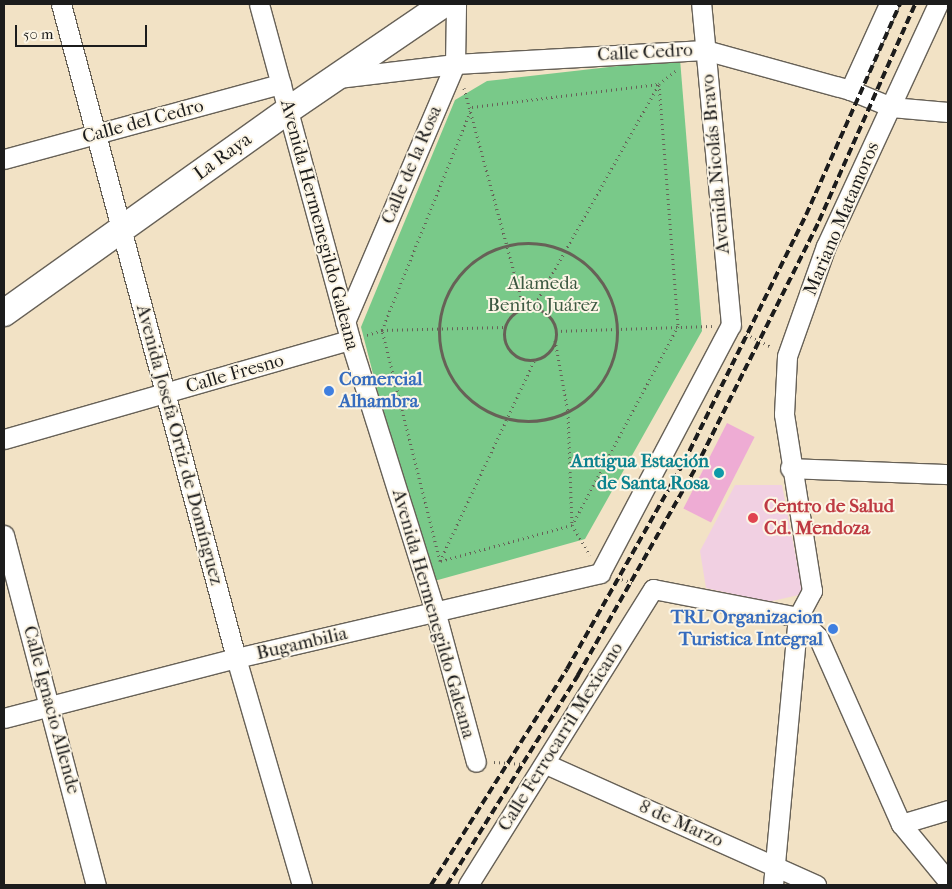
<!DOCTYPE html>
<meta charset="utf-8">
<style>
body{margin:0}
#map{position:relative;width:952px;height:889px;overflow:hidden;background:#f2e2c5;font-family:"IM FELL French Canon",serif}
div>[style]{position:absolute}
.built>*{inset:0;background:#f1d0e2}
.green>*{inset:0;background:#79c989}
.building>*{inset:0;background:#eeacd4;transform-origin:0 0}
.path>*{height:3px;margin-top:-1.5px;transform-origin:0;background:repeating-linear-gradient(90deg,#676157 0 1px,transparent 0 5px)}
.path>.ring{margin:-1.5px;padding:0;box-sizing:content-box;background:none;border:3px solid #676157;border-radius:50%}
.roads{filter:drop-shadow(1px 0 #676157) drop-shadow(-1px 0 #676157) drop-shadow(0 1px #676157) drop-shadow(0 -1px #676157)}
.street>*{height:19px;margin:-9.5px;padding:0 9.5px;transform-origin:9.5px;border-radius:9.5px;background:#fff}
.secondary>*{height:26px;margin:-13px;padding:0 13px;transform-origin:13px;border-radius:13px;background:#fff}
.rail>*{height:4px;margin-top:-2px;transform-origin:0;background:repeating-linear-gradient(90deg,#1c1c1c 0 8px,transparent 0 12px)}
.dots>*{width:14px;height:14px;translate:-50% -50%;box-sizing:border-box;border:2px solid #fcf5e5;border-radius:50%}
span{translate:-50% -50%;white-space:nowrap;text-align:center;line-height:1.15;-webkit-text-stroke:4px #fcf5e5;paint-order:stroke}
.street-label{font-size:19px;color:#1c1c1c}
.park-label{font-size:19px;color:#3d5942}
.shop-label{font-size:19px;color:#366cbe;font-weight:700}
.left{translate:0 -50%;text-align:left}
.right{translate:-100% -50%;text-align:right}
.culture-label{font-size:19px;color:#0d838f;font-weight:700}
.health-label{font-size:19px;color:#be3a42;font-weight:700}
.frame{position:absolute;inset:0;border:5px solid #1c1c1c;pointer-events:none}
.scale{position:absolute;left:15px;top:25px;width:132px;height:22px;box-sizing:border-box;border:2px solid #1c1c1c;border-top:0;padding-left:6px;font-size:15px;line-height:18px;white-space:nowrap;color:#1c1c1c;-webkit-text-stroke:4px #fcf5e5;paint-order:stroke}
</style>
<div id="map">
<div class="built">
<i style="clip-path:polygon(735px 485px,782px 485px,803px 594px,768px 602px,706px 588px,700px 551px)"></i>
</div>
<div class="green">
<i style="clip-path:polygon(680px 59px,702px 331px,585px 539px,427px 583px,361px 327px,455px 100px,487px 81px)"></i>
</div>
<div class="building">
<i style="left:727px;top:423px;width:31px;height:96px;rotate:27deg"></i>
</div>
<div class="path">
<i style="left:659px;top:84px;width:243px;rotate:85.5deg"></i>
<i style="left:678px;top:326px;width:225px;rotate:118deg"></i>
<i style="left:572px;top:525px;width:137px;rotate:164.7deg"></i>
<i style="left:440px;top:561px;width:238px;rotate:-104.1deg"></i>
<i style="left:382px;top:330px;width:240px;rotate:-68deg"></i>
<i style="left:472px;top:107px;width:188px;rotate:-7deg"></i>
<i style="left:464px;top:88px;width:229px;rotate:74.8deg"></i>
<i class="ring" style="left:439px;top:243px;width:175px;height:175px"></i>
<i style="left:533px;top:308px;width:257px;rotate:-60.6deg"></i>
<i style="left:659px;top:84px;width:24px;rotate:-38deg"></i>
<i class="ring" style="left:504px;top:308px;width:49px;height:49px"></i>
<i style="left:556px;top:331px;width:156px;rotate:-1.8deg"></i>
<i style="left:746px;top:334px;width:28px;rotate:27deg"></i>
<i style="left:367px;top:335px;width:16px;rotate:-18deg"></i>
<i style="left:382px;top:330px;width:123px;rotate:-1.4deg"></i>
<i style="left:555px;top:340px;width:73px;rotate:79.8deg"></i>
<i style="left:568px;top:412px;width:113px;rotate:88deg"></i>
<i style="left:572px;top:525px;width:35px;rotate:59deg"></i>
<i style="left:440px;top:561px;width:223px;rotate:-64.8deg"></i>
<i style="left:617px;top:578px;width:19px;rotate:16deg"></i>
<i style="left:494px;top:762px;width:29px;rotate:4deg"></i>
</div>
<div class="roads">
<div class="street">
<i style="left:61px;top:4px;width:677px;rotate:75.02deg"></i>
<i style="left:236px;top:658px;width:236px;rotate:73.8deg"></i>
<i style="left:259px;top:4px;width:348px;rotate:74.8deg"></i>
<i style="left:350px;top:340px;width:287px;rotate:72.6deg"></i>
<i style="left:436px;top:614px;width:153px;rotate:74.9deg"></i>
<i style="left:338px;top:78px;width:118px;rotate:-6.8deg"></i>
<i style="left:455px;top:64px;width:250px;rotate:-3.2deg"></i>
<i style="left:705px;top:50px;width:150px;rotate:15.4deg"></i>
<i style="left:850px;top:90px;width:44px;rotate:22.5deg"></i>
<i style="left:891px;top:107px;width:57px;rotate:5deg"></i>
<i style="left:850px;top:90px;width:94px;rotate:-65.6deg"></i>
<i style="left:4px;top:159px;width:287px;rotate:-15.2deg"></i>
<i style="left:345px;top:322px;width:280px;rotate:-66.9deg"></i>
<i style="left:455px;top:64px;width:60px;rotate:-89deg"></i>
<i style="left:4px;top:439px;width:360px;rotate:-16deg"></i>
<i style="left:790px;top:468px;width:158px;rotate:2.2deg"></i>
<i style="left:4px;top:535px;width:362px;rotate:75.3deg"></i>
<i style="left:798px;top:617px;width:28px;rotate:45deg"></i>
<i style="left:818px;top:637px;width:205px;rotate:66.1deg"></i>
<i style="left:901px;top:824px;width:74px;rotate:50.5deg"></i>
<i style="left:4px;top:718px;width:240px;rotate:-14.5deg"></i>
<i style="left:236px;top:658px;width:374px;rotate:-13.1deg"></i>
<i style="left:600px;top:573px;width:280px;rotate:-62.2deg"></i>
<i style="left:731px;top:325px;width:322px;rotate:-95.3deg"></i>
<i style="left:546px;top:764px;width:296px;rotate:24.1deg"></i>
<i style="left:901px;top:824px;width:49px;rotate:-16.6deg"></i>
<i style="left:468px;top:885px;width:349px;rotate:-58deg"></i>
<i style="left:653px;top:589px;width:148px;rotate:10.9deg"></i>
<i style="left:773px;top:885px;width:269px;rotate:-84.7deg"></i>
<i style="left:798px;top:617px;width:30px;rotate:-62deg"></i>
<i style="left:812px;top:591px;width:179px;rotate:-99deg"></i>
<i style="left:784px;top:414px;width:58px;rotate:-87deg"></i>
<i style="left:787px;top:356px;width:117px;rotate:-70.5deg"></i>
<i style="left:826px;top:246px;width:267px;rotate:-65.2deg"></i>
</div>
<div class="secondary">
<i style="left:4px;top:313px;width:348px;rotate:-35.5deg"></i>
<i style="left:287px;top:111px;width:190px;rotate:-34.3deg"></i>
</div>
</div>
<div class="rail">
<i style="left:431px;top:885px;width:255px;rotate:-57.8deg"></i>
<i style="left:567px;top:669px;width:238px;rotate:-60.5deg"></i>
<i style="left:684px;top:462px;width:275px;rotate:-63.7deg"></i>
<i style="left:806px;top:215px;width:231px;rotate:-66deg"></i>
<i style="left:447px;top:885px;width:248px;rotate:-58deg"></i>
<i style="left:578px;top:675px;width:239px;rotate:-60.4deg"></i>
<i style="left:696px;top:467px;width:275px;rotate:-63.4deg"></i>
<i style="left:819px;top:221px;width:237px;rotate:-66.1deg"></i>
</div>
<div class="dots">
<i style="left:329px;top:391px;background:#3f7fe0"></i>
<i style="left:719px;top:473px;background:#0f9aa8"></i>
<i style="left:753px;top:518px;background:#e0444e"></i>
<i style="left:833px;top:629px;background:#3f7fe0"></i>
</div>
<div class="street-label">
<span style="left:645px;top:53px;rotate:-3deg">Calle Cedro</span>
<span style="left:143px;top:122px;rotate:-15deg">Calle del Cedro</span>
<span style="left:223px;top:157px;rotate:-36deg">La Raya</span>
<span style="left:716px;top:164px;rotate:-95deg">Avenida Nicolás Bravo</span>
<span style="left:412px;top:165px;rotate:-67deg">Calle de la Rosa</span>
<span style="left:842px;top:219px;rotate:-67deg">Mariano Matamoros</span>
<span style="left:319px;top:225px;rotate:75deg">Avenida Hermenegildo Galeana</span>
<span style="left:235px;top:374px;rotate:-16deg">Calle Fresno</span>
<span style="left:179px;top:445px;rotate:75deg">Avenida Josefa Ortiz de Domínguez</span>
<span style="left:433px;top:614px;rotate:74deg">Avenida Hermenegildo Galeana</span>
<span style="left:302px;top:644px;rotate:-13deg">Bugambilia</span>
<span style="left:51px;top:710px;rotate:75deg">Calle Ignacio Allende</span>
<span style="left:561px;top:737px;rotate:-58deg">Calle Ferrocarril Mexicano</span>
<span style="left:681px;top:824px;rotate:24deg">8 de Marzo</span>
</div>
<div class="park-label">
<span style="left:543px;top:295px">Alameda<br>Benito Juárez</span>
</div>
<div class="shop-label">
<span class="left" style="left:339px;top:391px">Comercial<br>Alhambra</span>
<span class="right" style="left:823px;top:629px">TRL Organizacion<br>Turistica Integral</span>
</div>
<div class="culture-label">
<span class="right" style="left:709px;top:473px">Antigua Estación<br>de Santa Rosa</span>
</div>
<div class="health-label">
<span class="left" style="left:764px;top:518px">Centro de Salud<br>Cd. Mendoza</span>
</div>
<div class="frame"></div>
<div class="scale">50 m</div>
</div>
